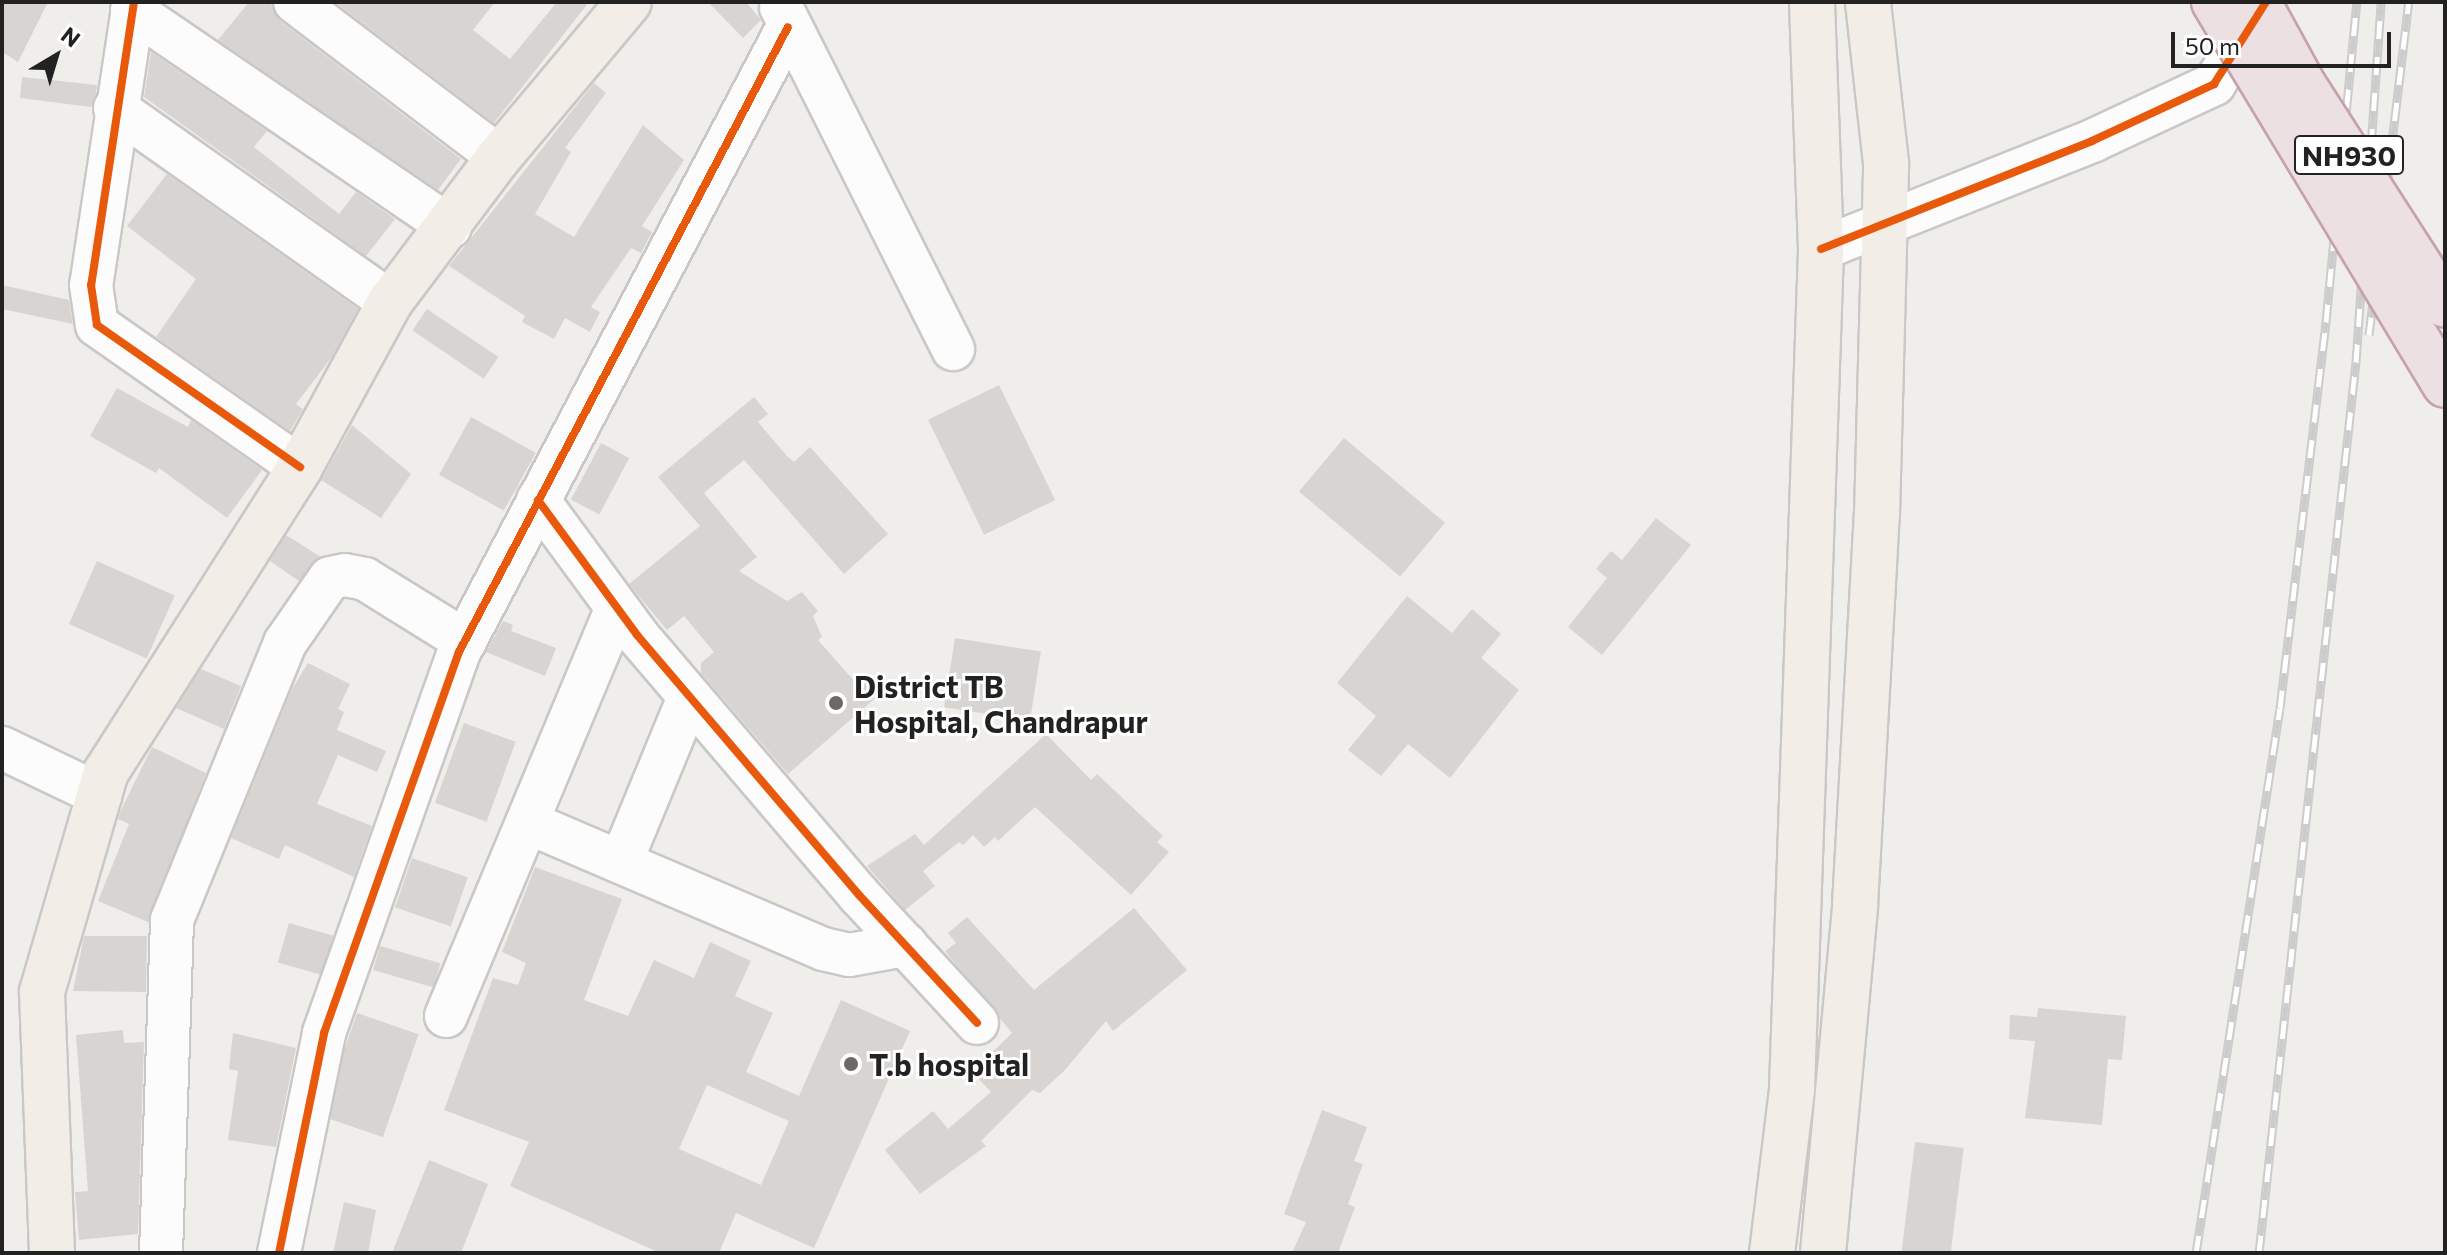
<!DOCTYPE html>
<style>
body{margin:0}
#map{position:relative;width:2447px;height:1255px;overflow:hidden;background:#f0eeeb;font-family:Commissioner,sans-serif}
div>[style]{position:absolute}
.building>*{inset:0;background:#d7d4d2;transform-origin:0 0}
.roads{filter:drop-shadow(2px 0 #c9c8c7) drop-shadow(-2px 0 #c9c8c7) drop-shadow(0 2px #c9c8c7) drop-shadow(0 -2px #c9c8c7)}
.minor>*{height:42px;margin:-21px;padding:0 21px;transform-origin:21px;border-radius:21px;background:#fdfcfc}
.major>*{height:44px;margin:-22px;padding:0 22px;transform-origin:22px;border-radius:22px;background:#f3ede7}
.rail>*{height:9px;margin-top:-4.5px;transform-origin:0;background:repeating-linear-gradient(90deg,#fff 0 18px,#ccc 0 36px);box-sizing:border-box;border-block:2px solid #ccc}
.bridges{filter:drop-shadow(2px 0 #c5a2ac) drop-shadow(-2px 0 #c5a2ac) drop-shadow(0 2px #c5a2ac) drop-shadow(0 -2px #c5a2ac)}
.highway-bridge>*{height:44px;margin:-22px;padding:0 22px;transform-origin:22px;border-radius:22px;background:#ece0e2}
.cycleway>*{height:8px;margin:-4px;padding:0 4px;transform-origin:4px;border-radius:4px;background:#e8590c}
.dots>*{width:22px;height:22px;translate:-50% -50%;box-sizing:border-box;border:4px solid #fff;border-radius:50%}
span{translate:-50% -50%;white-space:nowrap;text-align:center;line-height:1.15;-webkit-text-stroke:6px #fff;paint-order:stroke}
.shield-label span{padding:2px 6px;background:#fff;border:2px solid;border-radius:6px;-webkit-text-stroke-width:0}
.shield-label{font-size:28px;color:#222;font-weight:700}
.poi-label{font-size:30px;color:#222;font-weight:700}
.left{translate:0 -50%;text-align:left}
.frame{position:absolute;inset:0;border:4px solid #222;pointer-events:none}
.north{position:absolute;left:16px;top:16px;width:80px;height:80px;-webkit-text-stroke:6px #fff;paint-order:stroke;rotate:38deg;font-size:22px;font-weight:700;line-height:32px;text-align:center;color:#222}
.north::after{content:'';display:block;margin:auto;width:28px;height:36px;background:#222;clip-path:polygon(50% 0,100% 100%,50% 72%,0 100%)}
.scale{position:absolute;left:2171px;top:32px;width:220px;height:36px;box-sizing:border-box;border:4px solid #222;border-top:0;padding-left:10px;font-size:24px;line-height:28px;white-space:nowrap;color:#222;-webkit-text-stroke:6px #fff;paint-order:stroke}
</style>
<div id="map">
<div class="building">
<i style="clip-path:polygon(2px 2px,48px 2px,18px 62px,2px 52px)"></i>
<i style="clip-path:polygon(249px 2px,270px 2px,280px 21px,461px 159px,438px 190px,218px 40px)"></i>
<i style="clip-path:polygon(335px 2px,495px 2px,473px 30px,510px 59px,557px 2px,589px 2px,494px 123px)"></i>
<i style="clip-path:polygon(708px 2px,746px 2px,761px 20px,743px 38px)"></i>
<i style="clip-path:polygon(151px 52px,267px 131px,254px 147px,339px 214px,356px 192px,395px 219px,366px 256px,144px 97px)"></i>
<i style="clip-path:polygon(22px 77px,97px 85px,96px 94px,91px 107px,20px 98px)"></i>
<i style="clip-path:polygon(594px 83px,606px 93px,565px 148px,571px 152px,535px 214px,574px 237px,643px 125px,684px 160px,642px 226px,652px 232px,641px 253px,631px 248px,591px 307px,600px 312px,590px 332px,565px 318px,554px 339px,522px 322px,525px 316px,449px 266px)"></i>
<i style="clip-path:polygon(167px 174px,358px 309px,332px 357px,296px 404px,303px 409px,290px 431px,156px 337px,196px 279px,127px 226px)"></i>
<i style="clip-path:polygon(2px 285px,69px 300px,73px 324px,2px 309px)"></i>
<i style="left:427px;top:309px;width:86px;height:26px;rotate:34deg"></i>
<i style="left:999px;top:385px;width:128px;height:79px;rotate:64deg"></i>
<i style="clip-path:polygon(117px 388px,188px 427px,191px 420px,262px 470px,227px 518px,159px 468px,156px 473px,90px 436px)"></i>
<i style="clip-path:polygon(754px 397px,768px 414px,758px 422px,787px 456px,794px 462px,810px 447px,888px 534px,844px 574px,744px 460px,704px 493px,757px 557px,739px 571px,787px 601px,802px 592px,818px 611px,813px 616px,822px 637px,818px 640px,856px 683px,863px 677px,879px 695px,788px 774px,701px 673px,701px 663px,714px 652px,684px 616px,667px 630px,629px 584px,700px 526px,658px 477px)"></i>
<i style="left:471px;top:417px;width:74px;height:66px;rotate:29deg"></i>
<i style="clip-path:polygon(352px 425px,411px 474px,381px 518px,321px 480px)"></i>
<i style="left:1344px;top:438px;width:132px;height:70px;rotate:40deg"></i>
<i style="left:601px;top:443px;width:32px;height:64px;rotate:28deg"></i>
<i style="clip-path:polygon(1656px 518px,1691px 545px,1602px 655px,1568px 627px,1607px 578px,1596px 569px,1611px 551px,1622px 560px)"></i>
<i style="clip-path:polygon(286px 535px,321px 557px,299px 581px,270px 561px)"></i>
<i style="left:97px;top:561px;width:85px;height:69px;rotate:24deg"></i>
<i style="clip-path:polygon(1407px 596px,1452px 633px,1472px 609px,1501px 634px,1481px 658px,1519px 690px,1450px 778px,1408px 744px,1381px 776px,1348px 750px,1376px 716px,1337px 683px)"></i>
<i style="clip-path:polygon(503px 621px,513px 625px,511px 631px,556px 648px,545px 676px,486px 652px)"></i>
<i style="left:955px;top:638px;width:87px;height:70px;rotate:9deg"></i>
<i style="clip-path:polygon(308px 663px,350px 684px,338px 709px,344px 712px,337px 730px,386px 751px,377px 772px,338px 755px,317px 804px,372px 826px,354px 877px,285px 845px,279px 859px,231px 838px,292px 689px)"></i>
<i style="clip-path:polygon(201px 669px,241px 686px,224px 729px,176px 708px)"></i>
<i style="left:464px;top:723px;width:55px;height:85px;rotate:20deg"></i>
<i style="clip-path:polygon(1046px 734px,1091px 780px,1097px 774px,1163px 836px,1157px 842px,1169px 852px,1131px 895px,1035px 807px,998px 841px,995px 837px,984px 847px,973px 835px,963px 845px,959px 842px,923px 871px,935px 886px,905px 910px,867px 866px,915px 834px,924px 845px)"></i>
<i style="clip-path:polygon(152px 747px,206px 773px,148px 922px,98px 901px,129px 824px,118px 819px,120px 812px)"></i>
<i style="left:412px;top:858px;width:59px;height:52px;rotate:19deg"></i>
<i style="clip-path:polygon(evenodd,535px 867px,622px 899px,584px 1000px,628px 1016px,654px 960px,694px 978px,710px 942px,751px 961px,735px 996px,773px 1013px,746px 1072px,799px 1096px,841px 1000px,910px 1031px,814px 1248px,736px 1213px,719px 1253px,660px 1253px,510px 1186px,529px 1142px,444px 1110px,493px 978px,518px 985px,526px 963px,502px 952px,535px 867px,707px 1085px,789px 1121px,761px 1185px,679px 1149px,707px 1085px)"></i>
<i style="clip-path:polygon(1134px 908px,1187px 970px,1113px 1031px,1106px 1021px,1064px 1071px,1040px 1093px,1032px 1090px,981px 1141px,986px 1146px,920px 1194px,885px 1150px,933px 1111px,948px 1129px,991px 1092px,972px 1072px,1012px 1033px,945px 951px,956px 943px,948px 933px,967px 917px,1034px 990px)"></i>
<i style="left:289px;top:923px;width:46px;height:41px;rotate:16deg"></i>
<i style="clip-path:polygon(84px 936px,147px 936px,146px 992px,73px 991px)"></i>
<i style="left:380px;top:946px;width:63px;height:25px;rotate:16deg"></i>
<i style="clip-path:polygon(2038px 1008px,2126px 1016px,2122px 1060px,2108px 1059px,2102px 1125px,2025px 1118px,2035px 1041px,2009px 1039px,2010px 1015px,2037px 1017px)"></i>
<i style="left:357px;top:1013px;width:65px;height:109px;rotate:19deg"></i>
<i style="clip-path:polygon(123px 1030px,124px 1043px,144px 1042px,138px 1234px,79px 1240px,75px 1192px,88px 1191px,76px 1035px)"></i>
<i style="clip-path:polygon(233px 1033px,296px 1048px,276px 1147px,228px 1140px,238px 1071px,229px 1069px)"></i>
<i style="clip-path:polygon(1322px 1110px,1367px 1127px,1354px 1161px,1363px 1164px,1348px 1204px,1355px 1207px,1338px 1253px,1292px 1253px,1306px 1222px,1284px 1214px)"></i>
<i style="left:1915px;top:1142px;width:49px;height:112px;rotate:7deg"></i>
<i style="clip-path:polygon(429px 1160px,488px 1184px,461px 1253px,392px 1253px)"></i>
<i style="clip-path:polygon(344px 1202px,376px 1210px,368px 1253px,333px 1253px)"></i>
</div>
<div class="roads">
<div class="minor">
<i style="left:134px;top:2px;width:286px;rotate:98.6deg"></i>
<i style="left:91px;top:285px;width:40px;rotate:81.5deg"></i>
<i style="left:97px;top:325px;width:248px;rotate:35deg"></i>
<i style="left:295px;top:2px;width:256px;rotate:37.2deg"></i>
<i style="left:781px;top:7px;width:383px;rotate:63.3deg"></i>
<i style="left:132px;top:10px;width:385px;rotate:34.3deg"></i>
<i style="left:115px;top:108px;width:337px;rotate:35.2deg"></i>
<i style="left:1821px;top:249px;width:292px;rotate:-21.7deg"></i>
<i style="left:2092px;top:141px;width:135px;rotate:-25deg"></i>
<i style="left:2214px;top:84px;width:80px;rotate:-57.3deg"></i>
<i style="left:538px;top:500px;width:167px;rotate:53.7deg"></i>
<i style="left:637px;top:635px;width:342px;rotate:49.5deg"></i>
<i style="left:859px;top:895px;width:174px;rotate:47.3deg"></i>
<i style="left:2px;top:748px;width:109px;rotate:25.6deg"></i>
<i style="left:529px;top:823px;width:320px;rotate:23.2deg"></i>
<i style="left:823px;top:949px;width:27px;rotate:13deg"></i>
<i style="left:849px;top:955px;width:58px;rotate:-10deg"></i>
<i style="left:621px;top:862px;width:178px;rotate:-67.6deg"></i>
<i style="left:446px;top:1016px;width:442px;rotate:-67.3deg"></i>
<i style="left:161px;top:1253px;width:333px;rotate:-88.1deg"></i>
<i style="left:172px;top:920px;width:299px;rotate:-67.8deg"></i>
<i style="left:285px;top:643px;width:79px;rotate:-55.3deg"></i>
<i style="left:330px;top:578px;width:15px;rotate:-11deg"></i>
<i style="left:345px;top:575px;width:20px;rotate:11deg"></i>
<i style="left:365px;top:579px;width:118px;rotate:31.8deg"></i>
<i style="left:279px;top:1253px;width:225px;rotate:-78.4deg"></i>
<i style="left:324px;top:1033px;width:404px;rotate:-70.5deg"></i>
<i style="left:459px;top:652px;width:706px;rotate:-62.24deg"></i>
</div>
<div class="major">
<i style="left:52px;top:1253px;width:261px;rotate:-92.2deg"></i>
<i style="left:42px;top:992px;width:229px;rotate:-73.8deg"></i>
<i style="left:106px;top:772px;width:361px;rotate:-57.5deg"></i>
<i style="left:300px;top:467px;width:188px;rotate:-61.4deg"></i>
<i style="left:390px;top:302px;width:181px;rotate:-53.1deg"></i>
<i style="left:499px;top:157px;width:202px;rotate:-50deg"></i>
<i style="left:1772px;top:1253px;width:165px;rotate:-83deg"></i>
<i style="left:1792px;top:1089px;width:841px;rotate:-88.02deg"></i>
<i style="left:1821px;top:249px;width:247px;rotate:-92.1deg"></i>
<i style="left:1823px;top:1253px;width:349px;rotate:-84.7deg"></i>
<i style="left:1855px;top:905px;width:391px;rotate:-86.8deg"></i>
<i style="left:1877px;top:515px;width:352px;rotate:-88.5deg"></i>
<i style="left:1886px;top:163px;width:162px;rotate:-96.4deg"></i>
</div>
</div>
<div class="rail">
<i style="left:2369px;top:335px;width:335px;rotate:-83.2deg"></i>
<i style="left:2196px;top:1253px;width:551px;rotate:-81.24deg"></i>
<i style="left:2280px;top:708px;width:389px;rotate:-83.2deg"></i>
<i style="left:2326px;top:322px;width:321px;rotate:-84.5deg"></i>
<i style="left:2259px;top:1253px;width:896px;rotate:-83.79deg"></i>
<i style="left:2356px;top:362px;width:361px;rotate:-86deg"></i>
</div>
<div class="bridges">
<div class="highway-bridge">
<i style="left:2214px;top:2px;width:447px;rotate:58.9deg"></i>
<i style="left:2258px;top:2px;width:96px;rotate:61.3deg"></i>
<i style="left:2304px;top:86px;width:260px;rotate:57.2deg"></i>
</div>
</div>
<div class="cycleway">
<i style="left:134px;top:2px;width:286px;rotate:98.6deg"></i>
<i style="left:91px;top:285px;width:40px;rotate:81.5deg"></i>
<i style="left:97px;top:325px;width:248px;rotate:35deg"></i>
<i style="left:1821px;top:249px;width:292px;rotate:-21.7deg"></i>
<i style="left:2092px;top:141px;width:135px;rotate:-25deg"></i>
<i style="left:2214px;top:84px;width:97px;rotate:-57.6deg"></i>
<i style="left:538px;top:500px;width:167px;rotate:53.7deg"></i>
<i style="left:637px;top:635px;width:342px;rotate:49.5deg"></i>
<i style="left:859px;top:895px;width:174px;rotate:47.3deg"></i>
<i style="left:279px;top:1253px;width:225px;rotate:-78.4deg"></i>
<i style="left:324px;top:1033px;width:404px;rotate:-70.5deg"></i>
<i style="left:459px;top:652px;width:706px;rotate:-62.24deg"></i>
</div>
<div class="dots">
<i style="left:836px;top:703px;background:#6a6968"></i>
<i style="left:851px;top:1064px;background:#6a6968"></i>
</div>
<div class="shield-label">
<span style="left:2349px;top:155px">NH930</span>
</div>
<div class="poi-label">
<span class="left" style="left:854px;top:703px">District TB<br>Hospital, Chandrapur</span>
<span class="left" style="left:869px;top:1064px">T.b hospital</span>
</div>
<div class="frame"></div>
<div class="north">N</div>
<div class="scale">50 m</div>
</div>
